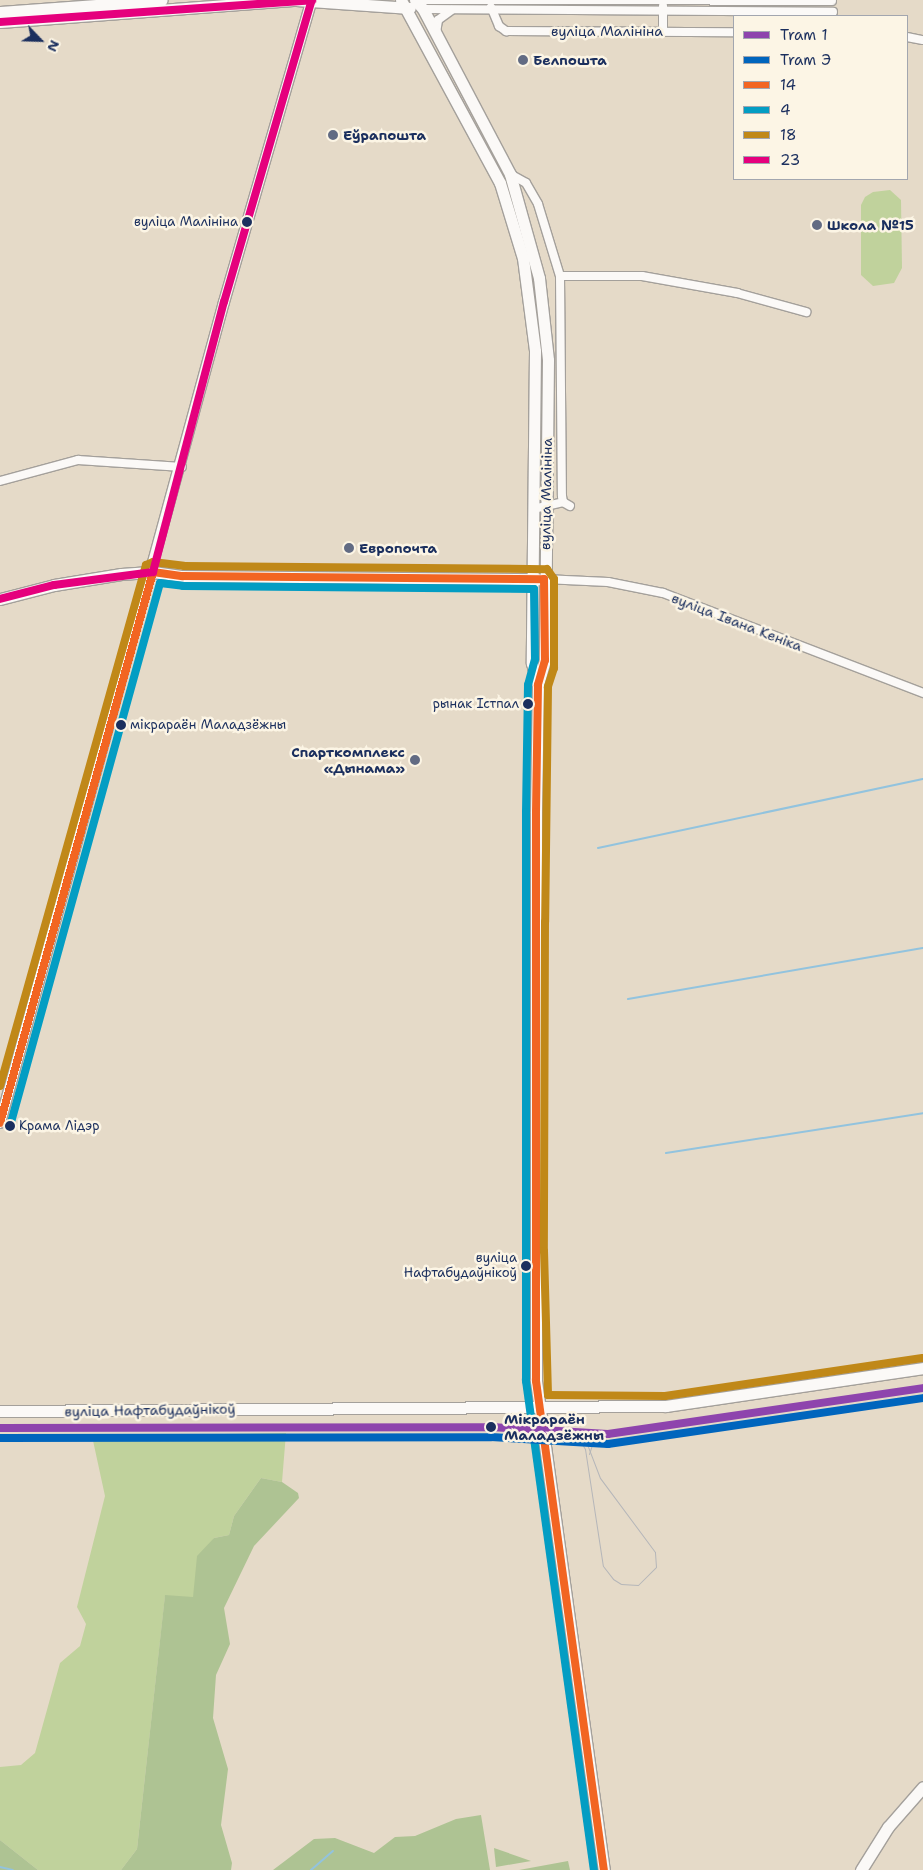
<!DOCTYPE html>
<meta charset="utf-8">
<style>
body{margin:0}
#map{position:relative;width:923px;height:1870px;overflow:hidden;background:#e5dac8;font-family:"Shantell Sans",sans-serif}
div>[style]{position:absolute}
.green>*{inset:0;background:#c0d29c}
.forest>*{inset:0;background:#aec393}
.stream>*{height:2px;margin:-1px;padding:0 1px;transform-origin:1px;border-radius:1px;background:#92c3de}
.roads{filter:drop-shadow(1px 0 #a4a09b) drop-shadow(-1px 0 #a4a09b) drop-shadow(0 1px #a4a09b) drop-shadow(0 -1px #a4a09b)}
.minor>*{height:8px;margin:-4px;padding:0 4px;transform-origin:4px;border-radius:4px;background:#fbf9f7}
.tertiary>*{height:10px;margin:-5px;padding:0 5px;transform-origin:5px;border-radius:5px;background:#fbf9f7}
.secondary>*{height:11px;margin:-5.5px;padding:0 5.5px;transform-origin:5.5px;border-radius:5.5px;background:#fbf9f7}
.tram>*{height:1px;margin:-0.5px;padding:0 0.5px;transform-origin:0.5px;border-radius:0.5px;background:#b5b6b9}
.bus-1>*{height:8px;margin:-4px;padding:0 4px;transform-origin:4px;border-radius:4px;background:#f26522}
.bus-2>*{height:8px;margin:-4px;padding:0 4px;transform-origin:4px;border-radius:4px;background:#039dc3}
.bus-3>*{height:8px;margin:-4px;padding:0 4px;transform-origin:4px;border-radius:4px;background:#c08818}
.bus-4>*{height:8px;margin:-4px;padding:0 4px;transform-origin:4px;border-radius:4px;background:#e5007d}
.tram-1>*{height:8px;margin:-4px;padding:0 4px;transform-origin:4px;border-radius:4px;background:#8e44ad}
.tram-2>*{height:8px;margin:-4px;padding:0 4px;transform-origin:4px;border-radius:4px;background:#0065bd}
.dots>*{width:14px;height:14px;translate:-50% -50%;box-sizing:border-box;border:2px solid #fcf5e5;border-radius:50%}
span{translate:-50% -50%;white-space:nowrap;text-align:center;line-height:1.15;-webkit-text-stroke:5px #fcf5e5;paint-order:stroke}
.bus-label{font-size:13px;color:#1b2f5e}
.right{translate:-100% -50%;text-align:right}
.left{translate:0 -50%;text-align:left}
.street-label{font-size:14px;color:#1b2f5e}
.poi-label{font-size:14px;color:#1b2f5e;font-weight:700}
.stop-label{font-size:14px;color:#1b2f5e;font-weight:700}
.legend{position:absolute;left:733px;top:15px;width:175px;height:165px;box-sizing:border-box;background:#fcf5e5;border:1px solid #a2a6af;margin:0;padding:6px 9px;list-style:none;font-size:15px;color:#1b2f5e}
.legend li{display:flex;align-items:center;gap:10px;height:25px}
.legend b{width:25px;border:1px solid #a2a6af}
.north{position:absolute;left:15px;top:15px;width:50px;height:50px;-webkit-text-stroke:4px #fcf5e5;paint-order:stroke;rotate:114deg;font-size:14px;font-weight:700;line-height:20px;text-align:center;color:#1b2f5e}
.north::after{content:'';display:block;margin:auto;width:18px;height:22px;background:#1b2f5e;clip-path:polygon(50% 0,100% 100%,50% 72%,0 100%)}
</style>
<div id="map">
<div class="green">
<i style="clip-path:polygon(890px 190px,901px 200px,902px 268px,894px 283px,873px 286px,861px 275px,861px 205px,865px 197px,873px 192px)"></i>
<i style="clip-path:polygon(286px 1433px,282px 1482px,261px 1478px,234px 1516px,229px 1535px,214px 1538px,193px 1598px,165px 1596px,137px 1849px,121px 1870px,38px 1870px,0 1840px,0 1767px,21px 1765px,35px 1753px,60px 1663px,80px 1646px,86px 1624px,77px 1607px,105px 1496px,92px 1436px)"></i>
</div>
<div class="forest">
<i style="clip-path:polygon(261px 1478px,282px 1482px,298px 1493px,299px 1498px,254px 1546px,224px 1608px,230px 1644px,216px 1675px,213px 1718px,228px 1769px,221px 1825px,232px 1863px,231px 1870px,121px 1870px,137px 1849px,165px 1595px,193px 1597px,197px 1556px,214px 1538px,229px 1535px,234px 1516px)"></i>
<i style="clip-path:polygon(481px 1815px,490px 1870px,273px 1870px,314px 1839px,335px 1838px,374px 1853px,395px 1837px,415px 1836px,456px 1819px)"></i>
<i style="clip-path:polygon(0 1840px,38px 1870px,0 1870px)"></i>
<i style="clip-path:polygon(494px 1848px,531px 1861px,496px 1867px)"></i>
<i style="clip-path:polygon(568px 1861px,570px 1870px,519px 1870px)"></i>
</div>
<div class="stream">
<i style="left:598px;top:848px;width:332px;rotate:-12deg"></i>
<i style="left:628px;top:999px;width:299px;rotate:-9.8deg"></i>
<i style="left:666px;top:1153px;width:260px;rotate:-8.8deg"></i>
<i style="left:0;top:1867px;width:13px;rotate:13deg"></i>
<i style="left:311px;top:1870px;width:29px;rotate:-41deg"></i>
</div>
<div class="roads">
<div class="minor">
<i style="left:417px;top:0;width:415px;rotate:0.1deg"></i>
<i style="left:491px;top:7px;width:21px;rotate:67deg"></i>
<i style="left:499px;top:26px;width:9px;rotate:36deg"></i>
<i style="left:506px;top:31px;width:228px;rotate:0.3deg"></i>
<i style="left:423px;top:9px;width:410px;rotate:0.4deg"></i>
<i style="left:663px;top:31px;width:25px;rotate:-90deg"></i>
<i style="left:436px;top:33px;width:13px;rotate:-81deg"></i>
<i style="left:438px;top:20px;width:17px;rotate:-36deg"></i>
<i style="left:907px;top:37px;width:16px;rotate:11deg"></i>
<i style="left:510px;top:174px;width:18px;rotate:29deg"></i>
<i style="left:526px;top:183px;width:24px;rotate:60deg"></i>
<i style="left:538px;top:204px;width:75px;rotate:73deg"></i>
<i style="left:560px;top:276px;width:82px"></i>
<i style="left:642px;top:276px;width:97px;rotate:10.1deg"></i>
<i style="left:737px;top:293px;width:72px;rotate:15.4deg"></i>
<i style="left:560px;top:276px;width:220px;rotate:89.5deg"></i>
<i style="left:562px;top:496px;width:6px;rotate:81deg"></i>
<i style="left:563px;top:502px;width:8px;rotate:30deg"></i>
<i style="left:0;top:481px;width:81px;rotate:-15.1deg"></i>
<i style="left:78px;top:460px;width:104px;rotate:3.9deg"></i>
<i style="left:533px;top:509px;width:31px;rotate:-13deg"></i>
<i style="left:544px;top:579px;width:64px;rotate:2.7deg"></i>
<i style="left:608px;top:582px;width:56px;rotate:11.3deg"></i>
<i style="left:663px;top:593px;width:279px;rotate:21deg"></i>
</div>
<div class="tertiary">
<i style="left:0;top:1123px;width:851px;rotate:-74.74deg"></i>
<i style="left:224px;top:302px;width:315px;rotate:-73.8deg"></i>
</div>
<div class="secondary">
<i style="left:401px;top:0;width:208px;rotate:61.6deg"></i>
<i style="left:500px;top:183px;width:78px;rotate:73deg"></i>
<i style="left:523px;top:258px;width:94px;rotate:82.6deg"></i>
<i style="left:535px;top:351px;width:312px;rotate:90.6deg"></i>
<i style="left:532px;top:663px;width:23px;rotate:75deg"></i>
<i style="left:415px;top:0;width:12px;rotate:48deg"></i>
<i style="left:423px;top:9px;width:187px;rotate:62.2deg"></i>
<i style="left:510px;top:174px;width:108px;rotate:74.4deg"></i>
<i style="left:539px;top:278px;width:82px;rotate:83.7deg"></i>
<i style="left:548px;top:360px;width:300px;rotate:90.6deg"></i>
<i style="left:545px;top:660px;width:26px;rotate:106deg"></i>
<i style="left:538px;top:685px;width:127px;rotate:90.9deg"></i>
<i style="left:536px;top:812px;width:569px;rotate:90deg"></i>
<i style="left:536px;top:1381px;width:494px;rotate:82.1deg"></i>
<i style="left:0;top:12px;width:162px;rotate:-4.2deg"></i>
<i style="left:0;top:22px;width:297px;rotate:-4.3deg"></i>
<i style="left:296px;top:0;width:114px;rotate:4deg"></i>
<i style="left:0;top:599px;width:56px;rotate:-14.5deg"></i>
<i style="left:54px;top:585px;width:68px;rotate:-9.3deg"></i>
<i style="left:121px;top:574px;width:32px;rotate:-4deg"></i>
<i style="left:153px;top:572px;width:30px;rotate:8deg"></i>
<i style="left:183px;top:576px;width:355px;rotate:0.5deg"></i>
<i style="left:0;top:1411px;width:666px;rotate:-0.43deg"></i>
<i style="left:666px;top:1406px;width:260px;rotate:-8.4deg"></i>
<i style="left:861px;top:1870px;width:51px;rotate:-57.9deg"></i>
<i style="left:888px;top:1827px;width:53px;rotate:-48.8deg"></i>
</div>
</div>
<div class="tram">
<i style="left:568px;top:1432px;width:13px;rotate:32deg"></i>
<i style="left:579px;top:1439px;width:12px;rotate:59deg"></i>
<i style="left:585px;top:1449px;width:118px;rotate:81.3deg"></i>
<i style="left:603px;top:1566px;width:16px;rotate:52deg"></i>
<i style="left:613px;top:1579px;width:9px;rotate:32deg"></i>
<i style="left:621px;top:1584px;width:17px;rotate:3deg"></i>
<i style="left:638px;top:1585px;width:25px;rotate:-45deg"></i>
<i style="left:656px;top:1567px;width:15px;rotate:-94deg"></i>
<i style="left:655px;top:1552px;width:92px;rotate:-126.6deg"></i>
<i style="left:600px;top:1478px;width:40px;rotate:-111deg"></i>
<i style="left:586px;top:1441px;width:22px;rotate:-141deg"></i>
<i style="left:589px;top:1454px;width:9px;rotate:-72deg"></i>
<i style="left:592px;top:1445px;width:23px;rotate:-41deg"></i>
</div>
<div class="bus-1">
<i style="left:0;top:1123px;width:572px;rotate:-74.48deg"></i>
<i style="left:153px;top:572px;width:30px;rotate:8deg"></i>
<i style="left:183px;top:576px;width:361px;rotate:0.5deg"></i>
<i style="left:544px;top:579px;width:81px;rotate:89.3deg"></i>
<i style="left:545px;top:660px;width:26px;rotate:106deg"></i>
<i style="left:538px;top:685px;width:127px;rotate:90.9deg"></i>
<i style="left:536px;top:812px;width:569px;rotate:90deg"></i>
<i style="left:536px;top:1381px;width:494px;rotate:82.1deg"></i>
</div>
<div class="bus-2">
<i style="left:10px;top:1126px;width:563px;rotate:-74.56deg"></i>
<i style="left:160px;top:583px;width:23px;rotate:7deg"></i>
<i style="left:183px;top:586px;width:351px;rotate:0.5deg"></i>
<i style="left:534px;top:589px;width:70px;rotate:89.2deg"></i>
<i style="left:535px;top:659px;width:27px;rotate:105deg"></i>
<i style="left:528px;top:685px;width:127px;rotate:90.9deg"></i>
<i style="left:526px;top:812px;width:569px;rotate:90deg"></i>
<i style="left:526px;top:1381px;width:494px;rotate:82.1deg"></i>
</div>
<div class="bus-3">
<i style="left:0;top:1086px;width:541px;rotate:-74.35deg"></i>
<i style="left:146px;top:565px;width:8px;rotate:-23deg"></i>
<i style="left:153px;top:562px;width:31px;rotate:7deg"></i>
<i style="left:184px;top:566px;width:363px;rotate:0.5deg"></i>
<i style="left:547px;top:569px;width:12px;rotate:55deg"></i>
<i style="left:554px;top:579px;width:89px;rotate:90deg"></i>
<i style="left:554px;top:668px;width:20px;rotate:108deg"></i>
<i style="left:548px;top:687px;width:235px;rotate:90.7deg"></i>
<i style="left:545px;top:922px;width:329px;rotate:90.2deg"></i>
<i style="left:544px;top:1251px;width:144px;rotate:88.4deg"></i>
<i style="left:548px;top:1395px;width:117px;rotate:0.5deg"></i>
<i style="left:665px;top:1396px;width:260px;rotate:-8.4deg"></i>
</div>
<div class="bus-4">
<i style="left:0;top:22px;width:313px;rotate:-4deg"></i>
<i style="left:0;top:599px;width:56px;rotate:-14.5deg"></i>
<i style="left:54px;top:585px;width:100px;rotate:-7.5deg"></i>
<i style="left:153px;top:572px;width:279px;rotate:-75.3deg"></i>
<i style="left:224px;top:302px;width:315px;rotate:-73.8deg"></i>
</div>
<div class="tram-1">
<i style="left:0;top:1428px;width:491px;rotate:-0.1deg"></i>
<i style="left:491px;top:1427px;width:117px;rotate:3.4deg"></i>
<i style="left:608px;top:1434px;width:318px;rotate:-8.3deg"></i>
</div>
<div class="tram-2">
<i style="left:0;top:1438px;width:491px;rotate:-0.1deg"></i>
<i style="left:491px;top:1437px;width:117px;rotate:3.4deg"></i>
<i style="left:608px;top:1444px;width:318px;rotate:-8.3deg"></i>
</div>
<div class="dots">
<i style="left:523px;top:60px;background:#626b83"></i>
<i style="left:333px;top:135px;background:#626b83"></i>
<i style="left:247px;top:222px;background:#1b2f5e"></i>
<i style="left:817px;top:225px;background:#626b83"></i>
<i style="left:349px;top:548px;background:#626b83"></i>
<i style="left:528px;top:704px;background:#1b2f5e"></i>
<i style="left:121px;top:725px;background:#1b2f5e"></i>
<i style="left:415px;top:760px;background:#626b83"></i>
<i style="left:10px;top:1126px;background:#1b2f5e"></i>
<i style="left:526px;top:1266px;background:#1b2f5e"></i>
<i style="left:491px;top:1427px;background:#1b2f5e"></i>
</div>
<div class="bus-label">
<span class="right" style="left:238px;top:222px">вуліца Малініна</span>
<span class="right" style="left:519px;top:704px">рынак Істпал</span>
<span class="left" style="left:130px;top:725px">мікрараён Маладзёжны</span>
<span class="left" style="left:19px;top:1126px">Крама Лідэр</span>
<span class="right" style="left:517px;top:1266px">вуліца<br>Нафтабудаўнікоў</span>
</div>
<div class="street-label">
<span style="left:607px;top:31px">вуліца Малініна</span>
<span style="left:546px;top:494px;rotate:-89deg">вуліца Малініна</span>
<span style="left:737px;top:622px;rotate:21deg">вуліца Івана Кеніка</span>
<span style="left:150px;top:1410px;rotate:-1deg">вуліца Нафтабудаўнікоў</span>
</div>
<div class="poi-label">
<span class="left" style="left:533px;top:60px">Белпошта</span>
<span class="left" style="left:343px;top:135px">Еўрапошта</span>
<span class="left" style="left:827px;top:225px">Школа №15</span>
<span class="left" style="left:359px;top:548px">Европочта</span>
<span class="right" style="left:405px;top:760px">Спарткомплекс<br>«Дынама»</span>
</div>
<div class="stop-label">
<span class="left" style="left:504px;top:1427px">Мікрараён<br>Маладзёжны</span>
</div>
<ul class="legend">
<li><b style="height:6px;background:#8e44ad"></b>Tram 1</li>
<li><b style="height:6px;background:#0065bd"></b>Tram Э</li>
<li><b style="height:6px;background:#f26522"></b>14</li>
<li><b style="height:6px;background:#039dc3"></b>4</li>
<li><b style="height:6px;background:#c08818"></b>18</li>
<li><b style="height:6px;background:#e5007d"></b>23</li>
</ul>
<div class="north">N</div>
</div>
